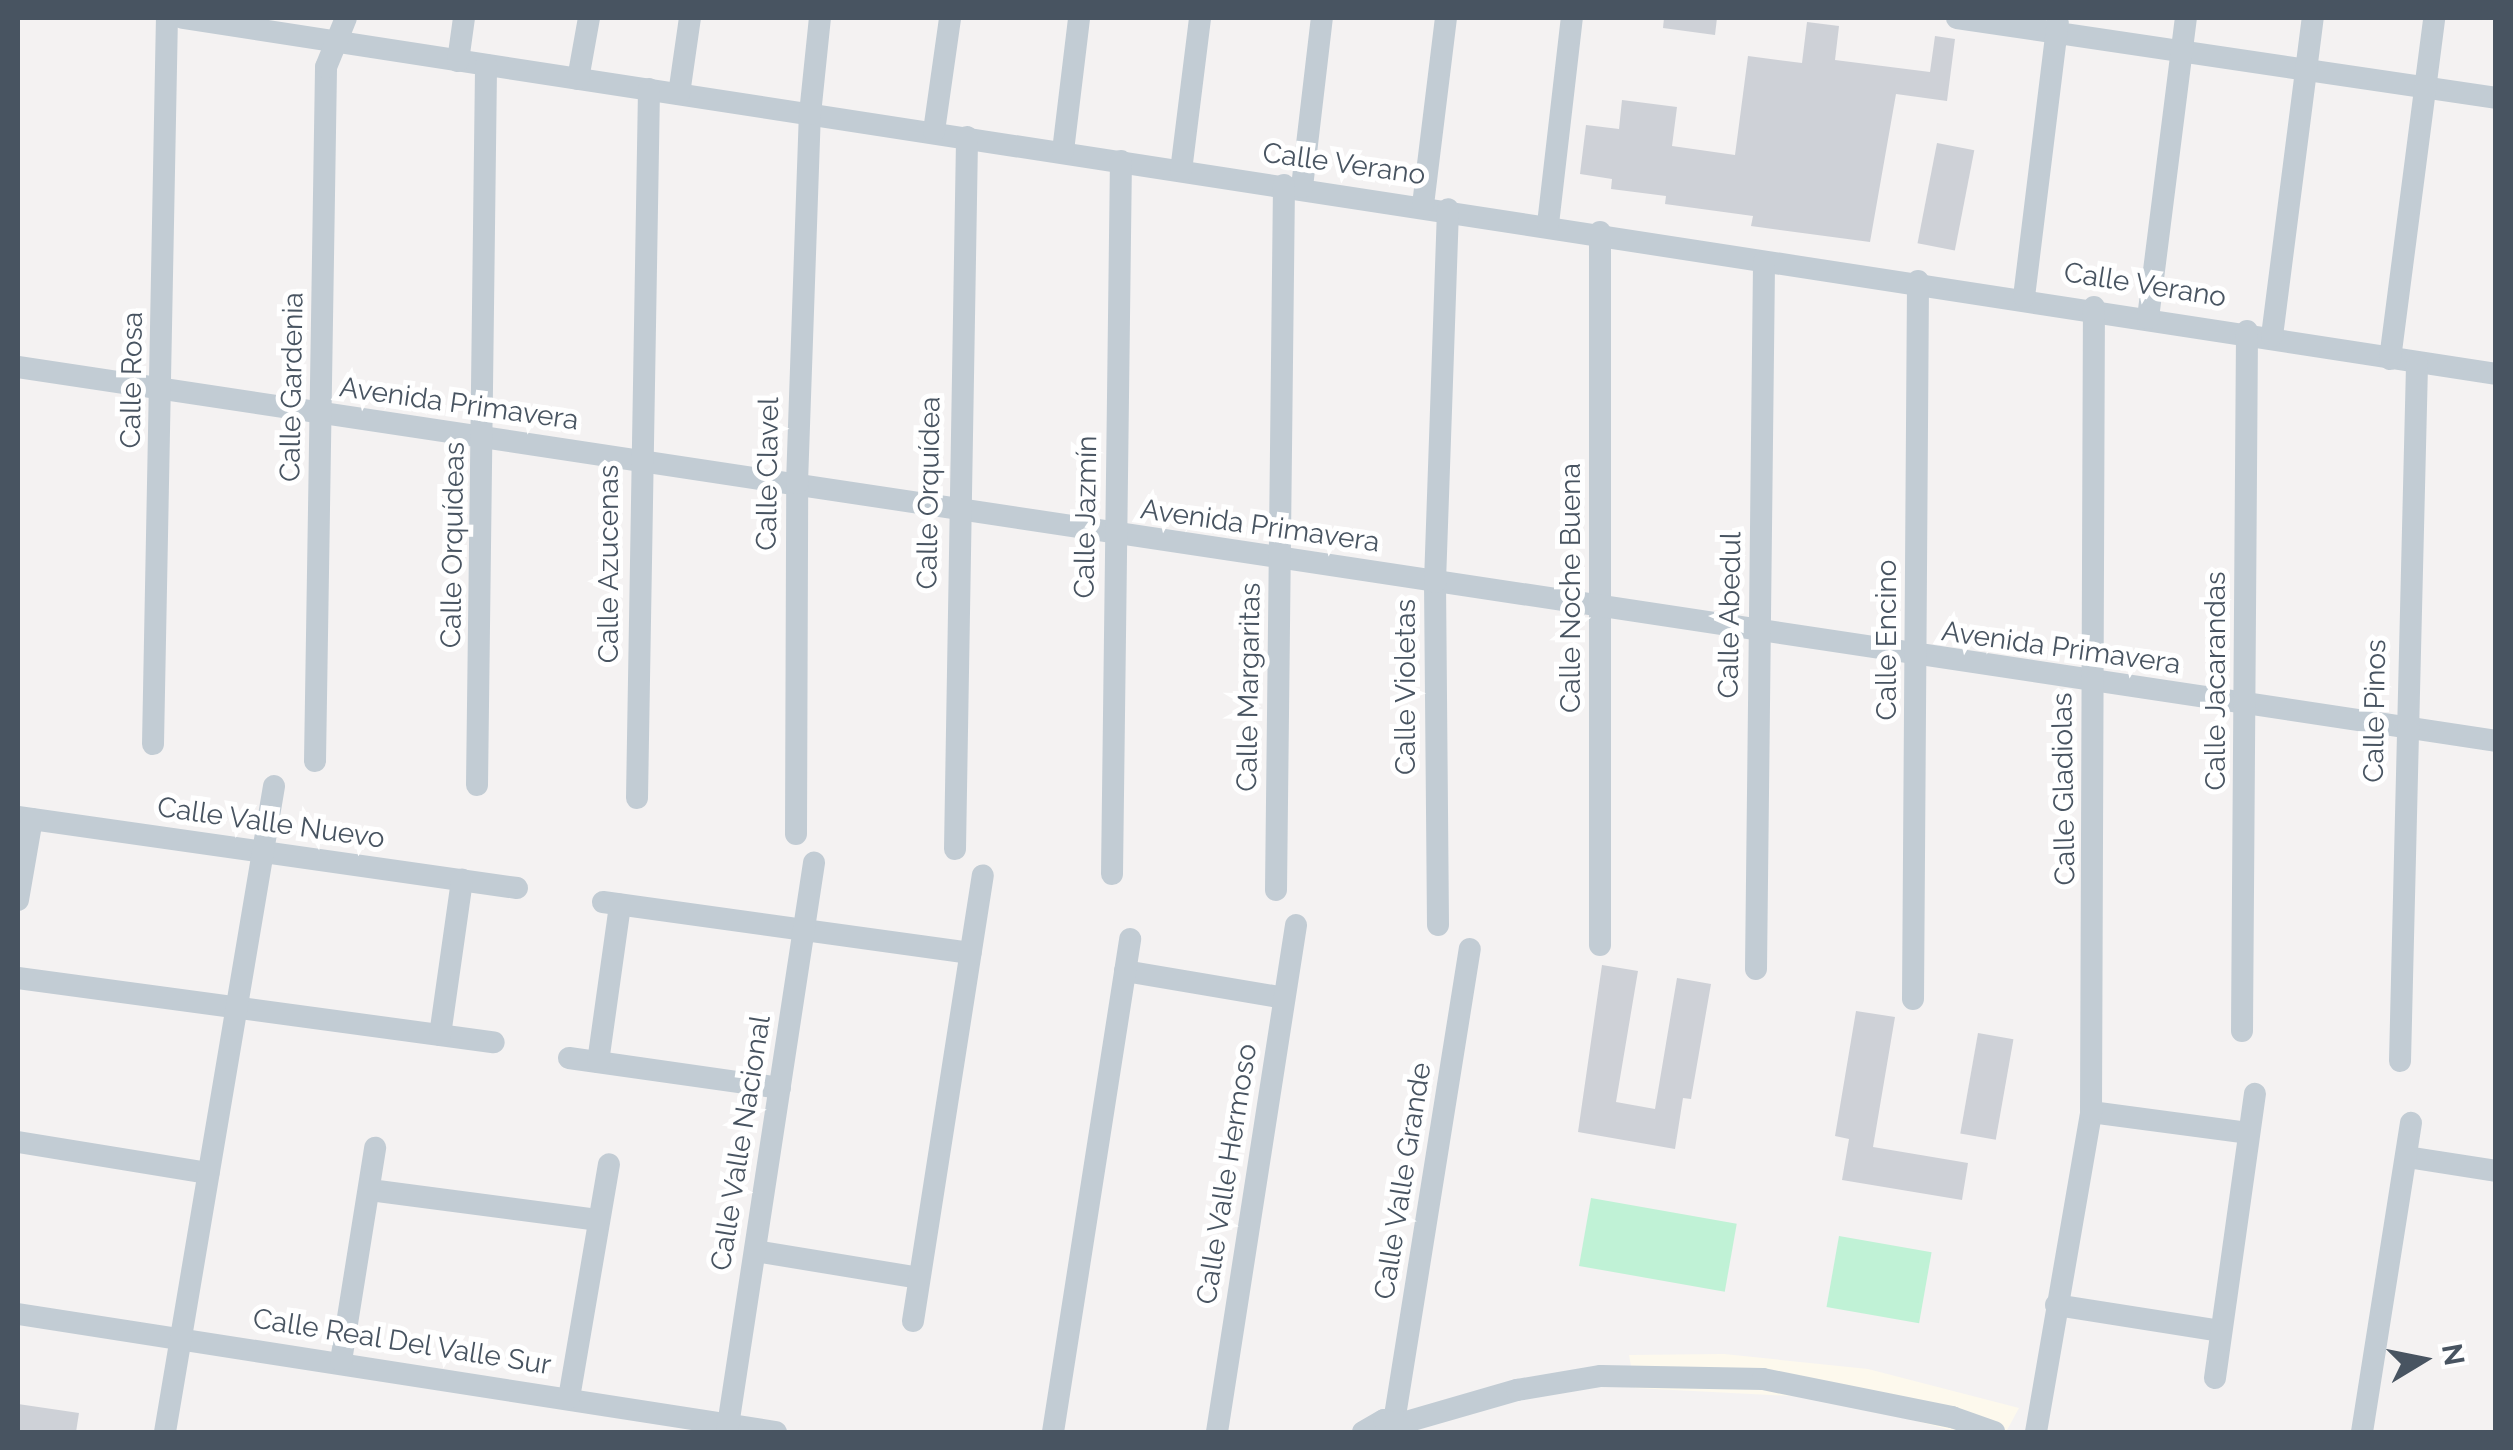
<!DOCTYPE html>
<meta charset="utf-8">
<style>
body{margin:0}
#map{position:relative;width:2513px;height:1450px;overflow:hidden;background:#f4f2f2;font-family:Raleway,sans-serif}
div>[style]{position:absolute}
.commercial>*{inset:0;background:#fdf9ed}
.green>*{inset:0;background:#c0f2d6;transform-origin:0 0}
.building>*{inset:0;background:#ced1d7;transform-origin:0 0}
.minor>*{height:22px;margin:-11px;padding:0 11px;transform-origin:11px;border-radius:11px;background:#c2ccd4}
span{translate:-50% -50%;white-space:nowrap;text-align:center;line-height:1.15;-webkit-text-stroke:10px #fff;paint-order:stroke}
.street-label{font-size:28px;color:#485461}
.frame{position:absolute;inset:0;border:20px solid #485461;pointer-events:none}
.north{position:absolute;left:2373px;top:1310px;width:100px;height:100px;-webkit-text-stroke:8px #fff;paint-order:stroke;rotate:80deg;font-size:28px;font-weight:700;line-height:40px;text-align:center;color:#485461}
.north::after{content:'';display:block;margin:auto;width:35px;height:45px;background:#485461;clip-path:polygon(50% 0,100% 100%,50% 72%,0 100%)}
</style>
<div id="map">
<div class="commercial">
<i style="clip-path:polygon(1724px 1354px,1868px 1369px,2019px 1408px,2006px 1432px,1958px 1432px,1830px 1398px,1635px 1388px,1629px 1355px)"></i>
</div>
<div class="green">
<i style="left:1591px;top:1198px;width:148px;height:69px;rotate:10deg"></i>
<i style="left:1839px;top:1236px;width:94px;height:72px;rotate:10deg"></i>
</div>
<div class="building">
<i style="clip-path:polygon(1664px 18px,1717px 18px,1715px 35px,1663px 28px)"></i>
<i style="clip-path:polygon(1807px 22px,1839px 26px,1835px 60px,1930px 72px,1935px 36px,1955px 39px,1947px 101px,1896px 94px,1870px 242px,1751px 226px,1753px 216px,1665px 204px,1666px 196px,1611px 189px,1612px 179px,1580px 174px,1586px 125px,1619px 129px,1622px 100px,1677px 107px,1672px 146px,1735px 155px,1748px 56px,1802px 63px)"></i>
<i style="left:1937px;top:143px;width:38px;height:102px;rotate:11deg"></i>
<i style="clip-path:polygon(1602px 965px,1638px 971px,1616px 1102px,1655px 1109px,1677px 978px,1711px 984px,1691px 1099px,1683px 1098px,1675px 1149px,1578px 1132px)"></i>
<i style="clip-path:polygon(1856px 1011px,1895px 1017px,1873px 1147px,1968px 1163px,1962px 1200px,1842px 1180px,1849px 1139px,1835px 1136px)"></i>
<i style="left:1978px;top:1033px;width:36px;height:102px;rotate:10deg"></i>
<i style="clip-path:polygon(18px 1404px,79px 1413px,76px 1432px,18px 1432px)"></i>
</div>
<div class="minor">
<i style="left:183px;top:18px;width:2340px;rotate:8.75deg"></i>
<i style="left:1957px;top:18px;width:545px;rotate:8.44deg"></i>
<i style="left:458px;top:61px;width:43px;rotate:-82.1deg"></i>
<i style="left:578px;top:79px;width:62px;rotate:-79.8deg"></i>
<i style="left:679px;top:94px;width:77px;rotate:-81.8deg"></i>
<i style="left:934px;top:131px;width:114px;rotate:-81.9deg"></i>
<i style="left:1063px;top:151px;width:134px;rotate:-83.1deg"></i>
<i style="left:1181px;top:171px;width:154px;rotate:-82.9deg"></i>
<i style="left:1302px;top:187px;width:170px;rotate:-83.3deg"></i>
<i style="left:1423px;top:205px;width:188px;rotate:-83deg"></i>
<i style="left:1548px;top:224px;width:207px;rotate:-83.4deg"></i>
<i style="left:1600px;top:232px;width:713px;rotate:90deg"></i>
<i style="left:2024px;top:297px;width:277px;rotate:-83deg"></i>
<i style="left:2148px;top:318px;width:302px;rotate:-82.8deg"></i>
<i style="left:2272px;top:336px;width:321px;rotate:-82.7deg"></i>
<i style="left:2390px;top:359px;width:344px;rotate:-82.6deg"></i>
<i style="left:18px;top:367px;width:2506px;rotate:8.58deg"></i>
<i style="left:153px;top:744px;width:726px;rotate:-88.9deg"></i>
<i style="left:315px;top:761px;width:694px;rotate:-89.09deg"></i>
<i style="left:326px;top:67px;width:53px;rotate:-67.8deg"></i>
<i style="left:477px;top:785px;width:720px;rotate:-89.28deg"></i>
<i style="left:637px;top:798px;width:709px;rotate:-89.03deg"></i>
<i style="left:18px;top:817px;width:504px;rotate:8.1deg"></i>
<i style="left:796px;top:834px;width:351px;rotate:-89.8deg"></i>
<i style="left:797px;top:483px;width:369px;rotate:-88deg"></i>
<i style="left:810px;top:114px;width:97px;rotate:-84.1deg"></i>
<i style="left:955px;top:849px;width:712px;rotate:-89.03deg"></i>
<i style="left:1112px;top:874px;width:713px;rotate:-89.28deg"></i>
<i style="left:1276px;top:890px;width:705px;rotate:-89.35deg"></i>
<i style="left:18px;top:900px;width:82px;rotate:-80.2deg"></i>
<i style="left:603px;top:902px;width:371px;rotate:7.9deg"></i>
<i style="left:1438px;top:925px;width:343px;rotate:-90.5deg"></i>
<i style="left:1435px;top:582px;width:373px;rotate:-88deg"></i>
<i style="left:1756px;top:969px;width:707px;rotate:-89.35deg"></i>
<i style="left:1125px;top:971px;width:161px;rotate:9.6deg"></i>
<i style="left:18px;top:978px;width:480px;rotate:7.7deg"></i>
<i style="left:1913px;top:999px;width:718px;rotate:-89.6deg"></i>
<i style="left:2242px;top:1031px;width:700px;rotate:-89.59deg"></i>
<i style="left:440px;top:1035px;width:157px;rotate:-81.9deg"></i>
<i style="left:569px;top:1058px;width:213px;rotate:8.1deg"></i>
<i style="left:2400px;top:1061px;width:697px;rotate:-88.6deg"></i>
<i style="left:598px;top:1062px;width:159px;rotate:-82deg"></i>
<i style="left:2091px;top:1112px;width:158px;rotate:7.6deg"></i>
<i style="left:18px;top:1142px;width:193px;rotate:9.3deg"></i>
<i style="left:2407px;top:1157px;width:90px;rotate:8.9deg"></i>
<i style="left:370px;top:1190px;width:231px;rotate:7.5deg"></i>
<i style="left:755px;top:1251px;width:166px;rotate:9.3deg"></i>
<i style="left:2056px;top:1305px;width:166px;rotate:9deg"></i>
<i style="left:18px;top:1314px;width:767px;rotate:8.85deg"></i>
<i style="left:913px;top:1321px;width:451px;rotate:-81.1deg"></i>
<i style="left:341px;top:1361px;width:216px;rotate:-80.9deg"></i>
<i style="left:2215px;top:1378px;width:287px;rotate:-82deg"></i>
<i style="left:569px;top:1398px;width:237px;rotate:-80.3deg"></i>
<i style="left:1394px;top:1422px;width:479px;rotate:-80.9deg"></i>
<i style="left:1399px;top:1424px;width:123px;rotate:-16.1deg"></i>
<i style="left:1517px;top:1390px;width:85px;rotate:-9.5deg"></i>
<i style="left:1601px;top:1376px;width:162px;rotate:1.1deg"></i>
<i style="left:1763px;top:1379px;width:193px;rotate:11.4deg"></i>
<i style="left:1952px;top:1417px;width:45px;rotate:19.7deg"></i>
<i style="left:165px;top:1432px;width:655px;rotate:-80.42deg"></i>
<i style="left:727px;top:1432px;width:576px;rotate:-81.31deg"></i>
<i style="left:1053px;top:1432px;width:499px;rotate:-81.1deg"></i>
<i style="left:1217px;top:1432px;width:513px;rotate:-81.14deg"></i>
<i style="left:1363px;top:1432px;width:24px;rotate:-30deg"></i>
<i style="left:1384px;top:1420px;width:21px;rotate:23deg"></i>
<i style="left:2036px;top:1432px;width:325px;rotate:-80.2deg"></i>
<i style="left:2091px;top:1112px;width:805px;rotate:-89.79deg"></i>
<i style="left:2362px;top:1432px;width:313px;rotate:-81deg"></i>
</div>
<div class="street-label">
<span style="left:1344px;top:164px;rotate:8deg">Calle Verano</span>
<span style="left:2145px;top:285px;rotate:9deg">Calle Verano</span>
<span style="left:132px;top:380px;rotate:-89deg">Calle Rosa</span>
<span style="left:292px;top:387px;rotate:-89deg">Calle Gardenia</span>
<span style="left:459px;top:404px;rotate:8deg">Avenida Primavera</span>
<span style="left:768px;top:474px;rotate:-89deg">Calle Clavel</span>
<span style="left:929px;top:493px;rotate:-89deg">Calle Orquídea</span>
<span style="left:1086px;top:517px;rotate:-89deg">Calle Jazmín</span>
<span style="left:1260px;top:526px;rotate:8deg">Avenida Primavera</span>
<span style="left:453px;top:545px;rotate:-89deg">Calle Orquídeas</span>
<span style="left:609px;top:564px;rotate:-90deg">Calle Azucenas</span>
<span style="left:1571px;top:588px;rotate:-90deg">Calle Noche Buena</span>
<span style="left:1730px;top:615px;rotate:-89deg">Calle Abedul</span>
<span style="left:1887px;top:640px;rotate:-90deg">Calle Encino</span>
<span style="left:2061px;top:648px;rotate:8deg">Avenida Primavera</span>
<span style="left:2216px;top:681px;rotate:-90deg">Calle Jacarandas</span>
<span style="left:1249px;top:687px;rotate:-89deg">Calle Margaritas</span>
<span style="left:1406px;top:687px;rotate:-90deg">Calle Violetas</span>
<span style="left:2375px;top:711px;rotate:-89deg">Calle Pinos</span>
<span style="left:2064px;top:789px;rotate:-91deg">Calle Gladiolas</span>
<span style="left:271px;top:823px;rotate:8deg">Calle Valle Nuevo</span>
<span style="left:741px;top:1143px;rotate:-81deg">Calle Valle Nacional</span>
<span style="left:1227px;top:1174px;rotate:-81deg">Calle Valle Hermoso</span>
<span style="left:1403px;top:1181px;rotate:-81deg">Calle Valle Grande</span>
<span style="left:402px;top:1342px;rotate:9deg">Calle Real Del Valle Sur</span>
</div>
<div class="frame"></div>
<div class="north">N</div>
</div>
